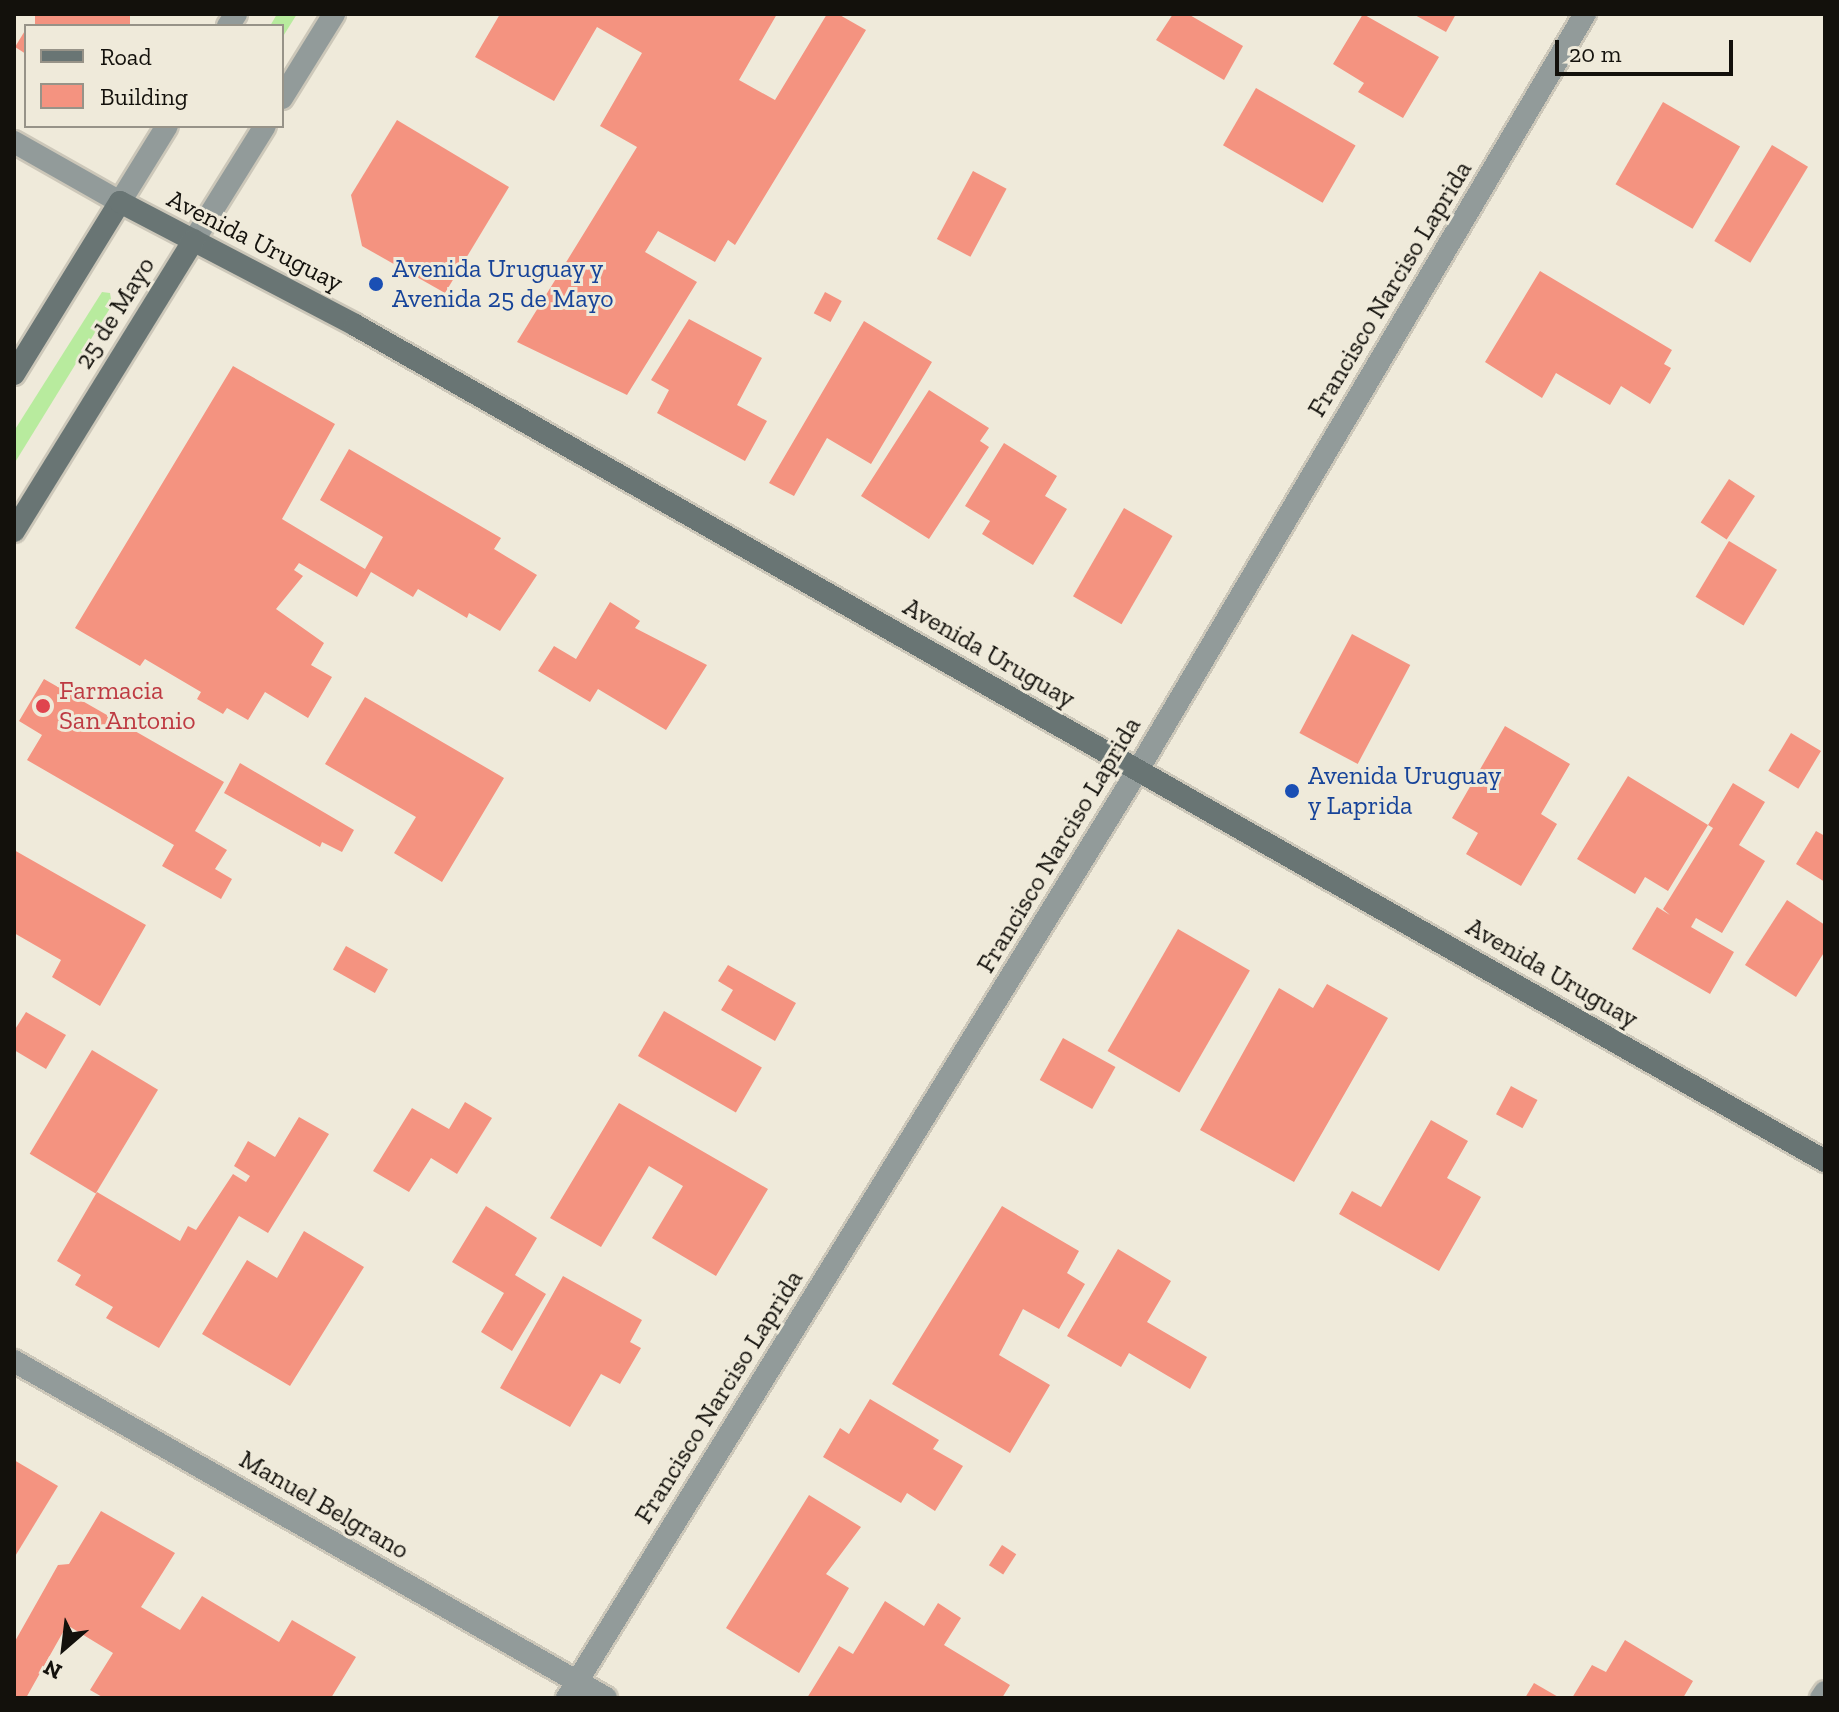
<!DOCTYPE html>
<style>
body{margin:0}
#map{position:relative;width:1839px;height:1712px;overflow:hidden;background:#efeada;font-family:"Zilla Slab",serif}
div>[style]{position:absolute}
.green>*{inset:0;background:#b8eb9e}
.building>*{inset:0;background:#f49380;transform-origin:0 0}
.roads{filter:drop-shadow(2px 0 #ccc7b9) drop-shadow(-2px 0 #ccc7b9) drop-shadow(0 2px #ccc7b9) drop-shadow(0 -2px #ccc7b9)}
.minor>*{height:22px;margin:-11px;padding:0 11px;transform-origin:11px;border-radius:11px;background:#929b9a}
.tertiary>*{height:22px;margin:-11px;padding:0 11px;transform-origin:11px;border-radius:11px;background:#929b9a}
.secondary>*{height:22px;margin:-11px;padding:0 11px;transform-origin:11px;border-radius:11px;background:#697574}
.dots>*{width:22px;height:22px;translate:-50% -50%;box-sizing:border-box;border:4px solid #efeada;border-radius:50%}
span{translate:-50% -50%;white-space:nowrap;text-align:center;line-height:1.15;-webkit-text-stroke:6px #efeada;paint-order:stroke}
.street-label{font-size:26px;color:#13110c}
.transit-label{font-size:26px;color:#164399}
.left{translate:0 -50%;text-align:left}
.health-label{font-size:26px;color:#be3a42}
.frame{position:absolute;inset:0;border:16px solid #13110c;pointer-events:none}
.legend{position:absolute;left:24px;top:24px;width:260px;height:104px;box-sizing:border-box;background:#efeada;border:2px solid #979388;margin:0;padding:10px 14px;list-style:none;font-size:24px;color:#13110c}
.legend li{display:flex;align-items:center;gap:16px;height:40px}
.legend b{width:40px;border:2px solid #979388}
.north{position:absolute;left:24px;top:1608px;width:80px;height:80px;-webkit-text-stroke:6px #efeada;paint-order:stroke;rotate:208deg;font-size:22px;font-weight:700;line-height:32px;text-align:center;color:#13110c}
.north::after{content:'';display:block;margin:auto;width:28px;height:36px;background:#13110c;clip-path:polygon(50% 0,100% 100%,50% 72%,0 100%)}
.scale{position:absolute;left:1555px;top:40px;width:178px;height:36px;box-sizing:border-box;border:4px solid #13110c;border-top:0;padding-left:10px;font-size:24px;line-height:28px;white-space:nowrap;color:#13110c;-webkit-text-stroke:6px #efeada;paint-order:stroke}
</style>
<div id="map">
<div class="green">
<i style="clip-path:polygon(277px 14px,297px 14px,282px 38px,282px 26px,270px 26px)"></i>
<i style="clip-path:polygon(102px 292px,110px 293px,112px 305px,14px 464px,14px 431px)"></i>
</div>
<div class="building">
<i style="left:35px;top:14px;width:95px;height:14px"></i>
<i style="clip-path:polygon(500px 14px,777px 14px,739px 80px,775px 100px,827px 14px,838px 14px,866px 30px,735px 245px,728px 240px,715px 262px,658px 231px,645px 252px,697px 282px,627px 395px,517px 342px,637px 147px,600px 126px,642px 53px,597px 27px,554px 101px,475px 57px)"></i>
<i style="clip-path:polygon(1173px 14px,1188px 14px,1243px 46px,1224px 80px,1156px 40px)"></i>
<i style="clip-path:polygon(1363px 14px,1439px 57px,1403px 118px,1358px 92px,1364px 83px,1333px 64px)"></i>
<i style="clip-path:polygon(1413px 14px,1456px 14px,1446px 32px)"></i>
<i style="clip-path:polygon(26px 29px,26px 54px,15px 47px)"></i>
<i style="left:1256px;top:88px;width:115px;height:66px;rotate:30deg"></i>
<i style="left:1663px;top:102px;width:89px;height:95px;rotate:30deg"></i>
<i style="clip-path:polygon(397px 120px,509px 187px,445px 293px,362px 246px,351px 195px)"></i>
<i style="left:1772px;top:145px;width:42px;height:112px;rotate:31deg"></i>
<i style="left:973px;top:171px;width:38px;height:77px;rotate:28deg"></i>
<i style="clip-path:polygon(1540px 271px,1672px 350px,1664px 364px,1671px 368px,1650px 404px,1621px 386px,1610px 405px,1556px 373px,1542px 398px,1485px 362px)"></i>
<i style="left:825px;top:292px;width:19px;height:24px;rotate:28deg"></i>
<i style="clip-path:polygon(689px 319px,762px 358px,737px 405px,767px 421px,745px 461px,657px 413px,669px 390px,651px 380px)"></i>
<i style="clip-path:polygon(864px 321px,932px 362px,871px 464px,827px 438px,794px 496px,769px 483px)"></i>
<i style="clip-path:polygon(233px 366px,335px 424px,282px 519px,365px 569px,383px 537px,320px 500px,349px 449px,501px 538px,494px 549px,537px 575px,500px 631px,469px 613px,467px 618px,418px 589px,413px 597px,371px 572px,357px 597px,299px 563px,294px 570px,303px 576px,276px 609px,324px 643px,311px 665px,332px 677px,308px 718px,265px 692px,248px 720px,227px 708px,223px 714px,197px 699px,201px 692px,145px 659px,140px 666px,75px 628px)"></i>
<i style="clip-path:polygon(929px 390px,989px 428px,980px 441px,989px 447px,929px 539px,861px 496px)"></i>
<i style="clip-path:polygon(1004px 443px,1057px 476px,1045px 496px,1067px 509px,1033px 565px,982px 534px,990px 521px,965px 506px)"></i>
<i style="left:1729px;top:479px;width:31px;height:52px;rotate:33deg"></i>
<i style="left:1124px;top:508px;width:56px;height:102px;rotate:30deg"></i>
<i style="left:1729px;top:541px;width:56px;height:65px;rotate:31deg"></i>
<i style="clip-path:polygon(610px 602px,640px 621px,635px 628px,707px 665px,666px 730px,598px 689px,590px 702px,538px 671px,554px 646px,576px 659px)"></i>
<i style="left:1352px;top:634px;width:66px;height:112px;rotate:28deg"></i>
<i style="clip-path:polygon(44px 679px,224px 782px,195px 831px,227px 850px,215px 869px,232px 879px,221px 899px,162px 866px,174px 845px,27px 760px,42px 735px,19px 721px)"></i>
<i style="clip-path:polygon(365px 697px,504px 778px,442px 882px,394px 853px,416px 817px,325px 764px)"></i>
<i style="clip-path:polygon(1505px 726px,1570px 764px,1541px 814px,1557px 824px,1521px 886px,1466px 854px,1478px 833px,1452px 818px)"></i>
<i style="left:1791px;top:733px;width:35px;height:44px;rotate:31deg"></i>
<i style="clip-path:polygon(240px 763px,354px 830px,342px 852px,322px 842px,320px 847px,224px 793px)"></i>
<i style="clip-path:polygon(1628px 776px,1708px 825px,1668px 891px,1645px 877px,1635px 894px,1577px 859px)"></i>
<i style="clip-path:polygon(1733px 783px,1765px 802px,1739px 845px,1765px 861px,1722px 933px,1696px 918px,1691px 927px,1734px 952px,1710px 994px,1632px 949px,1657px 907px,1670px 915px,1663px 909px,1713px 828px,1708px 825px)"></i>
<i style="clip-path:polygon(1816px 831px,1825px 836px,1825px 882px,1796px 864px)"></i>
<i style="clip-path:polygon(14px 850px,146px 925px,100px 1006px,52px 977px,61px 960px,14px 933px)"></i>
<i style="clip-path:polygon(1787px 900px,1825px 925px,1825px 951px,1796px 997px,1745px 965px)"></i>
<i style="left:1178px;top:929px;width:83px;height:141px;rotate:30deg"></i>
<i style="left:346px;top:946px;width:48px;height:27px;rotate:29deg"></i>
<i style="clip-path:polygon(728px 965px,796px 1003px,775px 1041px,721px 1010px,733px 990px,718px 981px)"></i>
<i style="clip-path:polygon(1327px 984px,1388px 1018px,1294px 1182px,1200px 1130px,1279px 988px,1313px 1008px)"></i>
<i style="left:664px;top:1011px;width:113px;height:52px;rotate:30deg"></i>
<i style="clip-path:polygon(26px 1012px,66px 1035px,46px 1069px,14px 1050px,14px 1031px)"></i>
<i style="left:1063px;top:1038px;width:60px;height:48px;rotate:29deg"></i>
<i style="left:92px;top:1050px;width:77px;height:121px;rotate:31deg"></i>
<i style="left:1511px;top:1086px;width:30px;height:32px;rotate:28deg"></i>
<i style="clip-path:polygon(465px 1102px,492px 1118px,457px 1174px,431px 1158px,409px 1192px,373px 1171px,412px 1108px,449px 1129px)"></i>
<i style="clip-path:polygon(619px 1103px,768px 1189px,716px 1276px,652px 1238px,683px 1186px,649px 1166px,601px 1247px,550px 1218px)"></i>
<i style="clip-path:polygon(299px 1117px,329px 1134px,268px 1233px,239px 1216px,159px 1348px,106px 1318px,113px 1307px,75px 1285px,81px 1275px,57px 1261px,97px 1192px,180px 1241px,188px 1226px,196px 1230px,233px 1174px,246px 1182px,250px 1176px,234px 1166px,248px 1141px,275px 1157px)"></i>
<i style="clip-path:polygon(1431px 1120px,1468px 1141px,1447px 1178px,1481px 1197px,1439px 1271px,1339px 1214px,1352px 1191px,1381px 1207px)"></i>
<i style="clip-path:polygon(486px 1206px,537px 1238px,515px 1275px,546px 1294px,512px 1351px,481px 1332px,504px 1293px,452px 1262px)"></i>
<i style="clip-path:polygon(1002px 1206px,1079px 1251px,1067px 1273px,1085px 1284px,1059px 1329px,1023px 1309px,999px 1355px,1050px 1385px,1010px 1453px,892px 1384px)"></i>
<i style="clip-path:polygon(304px 1231px,364px 1267px,290px 1386px,202px 1334px,247px 1260px,277px 1278px)"></i>
<i style="clip-path:polygon(1118px 1249px,1171px 1281px,1147px 1322px,1207px 1357px,1190px 1389px,1129px 1353px,1121px 1367px,1067px 1336px)"></i>
<i style="clip-path:polygon(563px 1276px,642px 1320px,630px 1342px,641px 1348px,620px 1384px,601px 1374px,570px 1427px,500px 1388px)"></i>
<i style="clip-path:polygon(870px 1399px,939px 1440px,933px 1449px,963px 1466px,935px 1511px,907px 1493px,901px 1503px,823px 1457px,840px 1428px,849px 1434px)"></i>
<i style="clip-path:polygon(14px 1460px,58px 1486px,14px 1558px)"></i>
<i style="clip-path:polygon(809px 1495px,861px 1527px,826px 1574px,849px 1588px,799px 1673px,726px 1628px)"></i>
<i style="clip-path:polygon(101px 1511px,175px 1553px,141px 1607px,180px 1630px,202px 1596px,279px 1642px,292px 1620px,356px 1657px,331px 1698px,104px 1698px,90px 1690px,113px 1653px,67px 1625px,26px 1698px,14px 1697px,14px 1643px,58px 1565px,69px 1564px)"></i>
<i style="left:1002px;top:1545px;width:17px;height:24px;rotate:33deg"></i>
<i style="clip-path:polygon(885px 1601px,924px 1626px,938px 1603px,961px 1618px,944px 1645px,1010px 1685px,1002px 1698px,807px 1698px,839px 1646px,853px 1654px)"></i>
<i style="clip-path:polygon(1625px 1640px,1693px 1681px,1683px 1698px,1572px 1698px,1592px 1665px,1606px 1672px)"></i>
<i style="clip-path:polygon(1534px 1683px,1560px 1698px,1525px 1698px)"></i>
</div>
<div class="roads">
<div class="minor">
<i style="left:14px;top:142px;width:122px;rotate:29.5deg"></i>
<i style="left:14px;top:1361px;width:681px;rotate:29.65deg"></i>
<i style="left:567px;top:1698px;width:1090px;rotate:-58.4deg"></i>
<i style="left:1138px;top:770px;width:878px;rotate:-59.41deg"></i>
<i style="left:1821px;top:1698px;width:7px;rotate:-56deg"></i>
</div>
<div class="tertiary">
<i style="left:228px;top:26px;width:14px;rotate:-56deg"></i>
<i style="left:282px;top:98px;width:99px;rotate:-58.2deg"></i>
<i style="left:120px;top:202px;width:89px;rotate:-58.3deg"></i>
<i style="left:194px;top:240px;width:134px;rotate:-58.1deg"></i>
</div>
<div class="secondary">
<i style="left:14px;top:374px;width:202px;rotate:-58.4deg"></i>
<i style="left:120px;top:202px;width:265px;rotate:27.6deg"></i>
<i style="left:355px;top:325px;width:1691px;rotate:29.63deg"></i>
<i style="left:14px;top:531px;width:342px;rotate:-58.3deg"></i>
</div>
</div>
<div class="dots">
<i style="left:376px;top:284px;background:#1a4fb4"></i>
<i style="left:43px;top:706px;background:#e0444e"></i>
<i style="left:1292px;top:791px;background:#1a4fb4"></i>
</div>
<div class="street-label">
<span style="left:255px;top:241px;rotate:27deg">Avenida Uruguay</span>
<span style="left:1390px;top:289px;rotate:-59deg">Francisco Narciso Laprida</span>
<span style="left:115px;top:313px;rotate:-58deg">25 de Mayo</span>
<span style="left:989px;top:653px;rotate:30deg">Avenida Uruguay</span>
<span style="left:1059px;top:845px;rotate:-59deg">Francisco Narciso Laprida</span>
<span style="left:1552px;top:973px;rotate:30deg">Avenida Uruguay</span>
<span style="left:719px;top:1397px;rotate:-58deg">Francisco Narciso Laprida</span>
<span style="left:324px;top:1505px;rotate:30deg">Manuel Belgrano</span>
</div>
<div class="transit-label">
<span class="left" style="left:392px;top:284px">Avenida Uruguay y<br>Avenida 25 de Mayo</span>
<span class="left" style="left:1308px;top:791px">Avenida Uruguay<br>y Laprida</span>
</div>
<div class="health-label">
<span class="left" style="left:59px;top:706px">Farmacia<br>San Antonio</span>
</div>
<div class="frame"></div>
<ul class="legend">
<li><b style="height:10px;background:#697574"></b>Road</li>
<li><b style="height:22px;background:#f49380"></b>Building</li>
</ul>
<div class="north">N</div>
<div class="scale">20 m</div>
</div>
